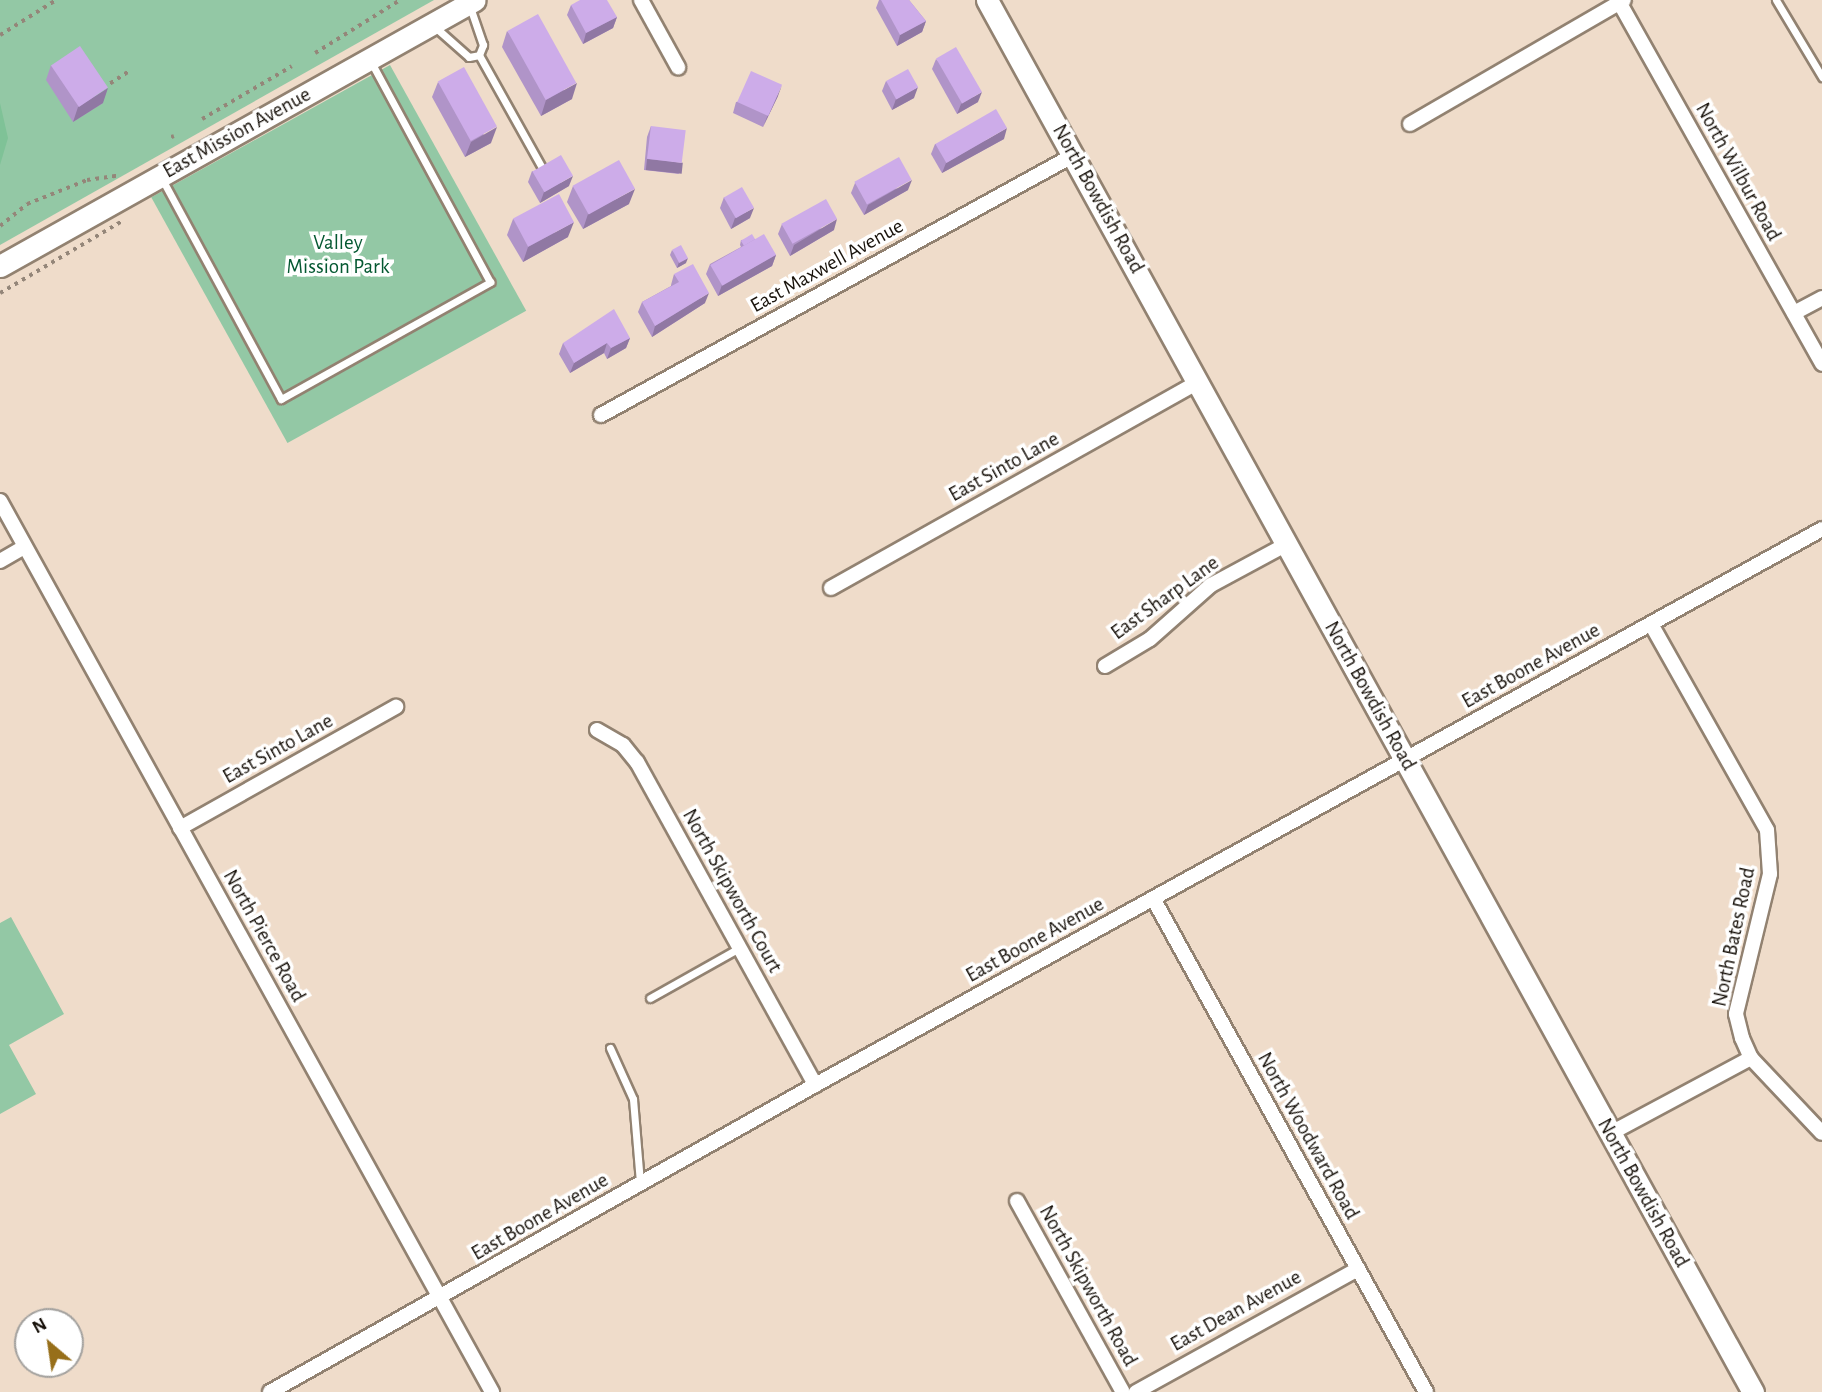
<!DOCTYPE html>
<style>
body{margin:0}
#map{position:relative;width:1822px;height:1392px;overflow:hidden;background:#efdcca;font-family:"Alegreya Sans",sans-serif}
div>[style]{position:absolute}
.green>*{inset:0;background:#93c8a5;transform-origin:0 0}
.forest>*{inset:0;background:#7fc297}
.path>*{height:3.5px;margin-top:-1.75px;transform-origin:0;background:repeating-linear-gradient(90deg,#948679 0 3.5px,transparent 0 8.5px)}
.roads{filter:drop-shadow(2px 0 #928271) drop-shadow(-2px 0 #928271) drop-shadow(0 2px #928271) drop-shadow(0 -2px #928271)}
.lane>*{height:7px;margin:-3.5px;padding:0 3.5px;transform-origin:3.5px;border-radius:3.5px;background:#fff}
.street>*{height:14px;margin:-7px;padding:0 7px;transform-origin:7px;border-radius:7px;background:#fff}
.secondary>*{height:21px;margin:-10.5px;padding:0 10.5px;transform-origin:10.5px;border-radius:10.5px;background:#fff}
.wall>*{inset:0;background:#b094c8}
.shaded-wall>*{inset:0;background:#9078a3;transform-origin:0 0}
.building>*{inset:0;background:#cdace9;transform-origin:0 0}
span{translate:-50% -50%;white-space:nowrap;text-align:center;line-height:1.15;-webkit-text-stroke:7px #fff;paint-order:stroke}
.street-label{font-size:21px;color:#19130c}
.park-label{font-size:21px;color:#045831}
.north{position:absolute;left:14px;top:1308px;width:70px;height:70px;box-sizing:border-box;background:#fff;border:2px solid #a3a19e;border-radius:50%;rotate:331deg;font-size:19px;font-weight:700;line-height:28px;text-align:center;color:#19130c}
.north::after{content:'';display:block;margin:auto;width:24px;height:32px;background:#976f1a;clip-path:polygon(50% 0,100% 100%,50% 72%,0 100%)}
</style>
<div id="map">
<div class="green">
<i style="clip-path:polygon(0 0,434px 0,0 245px)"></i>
<i style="left:390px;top:65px;width:281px;height:273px;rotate:61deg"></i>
<i style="clip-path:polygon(11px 917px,64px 1014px,9px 1045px,36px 1094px,0 1114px,0 923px)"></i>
</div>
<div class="forest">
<i style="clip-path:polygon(0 103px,8px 138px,0 165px)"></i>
</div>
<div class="path">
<i style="left:0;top:35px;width:66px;rotate:-32deg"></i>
<i style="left:315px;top:53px;width:100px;rotate:-31.9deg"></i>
<i style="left:103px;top:88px;width:33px;rotate:-33deg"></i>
<i style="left:202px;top:119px;width:104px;rotate:-30.5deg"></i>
<i style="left:171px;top:137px;width:3px;rotate:-18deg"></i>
<i style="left:0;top:226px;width:35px;rotate:-39deg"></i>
<i style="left:27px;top:204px;width:65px;rotate:-21.8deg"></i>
<i style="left:87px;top:180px;width:30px;rotate:-8deg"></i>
<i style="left:0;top:293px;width:144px;rotate:-30.5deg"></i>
</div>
<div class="roads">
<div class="lane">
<i style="left:1776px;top:0;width:90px;rotate:59.1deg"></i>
<i style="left:435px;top:27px;width:45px;rotate:41.4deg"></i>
<i style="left:469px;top:57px;width:10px;rotate:-11deg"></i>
<i style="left:479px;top:55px;width:11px;rotate:-68deg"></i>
<i style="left:483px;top:45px;width:40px;rotate:-108.9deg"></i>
<i style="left:479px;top:55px;width:127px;rotate:60.8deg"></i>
<i style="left:162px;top:179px;width:250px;rotate:61.6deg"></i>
<i style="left:281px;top:399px;width:240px;rotate:-29.2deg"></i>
<i style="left:490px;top:282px;width:250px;rotate:-118.4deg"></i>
<i style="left:650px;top:998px;width:102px;rotate:-29.3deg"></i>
<i style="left:610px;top:1048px;width:56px;rotate:65.7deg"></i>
<i style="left:633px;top:1099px;width:84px;rotate:85.2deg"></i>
</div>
<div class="street">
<i style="left:641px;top:0;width:77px;rotate:61.1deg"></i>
<i style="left:1618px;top:0;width:417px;rotate:60.7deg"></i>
<i style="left:1410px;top:124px;width:247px;rotate:-30.1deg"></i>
<i style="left:1794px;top:313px;width:32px;rotate:-28deg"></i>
<i style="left:601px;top:415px;width:540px;rotate:-28.8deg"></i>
<i style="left:0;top:501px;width:1018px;rotate:61.09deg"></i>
<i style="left:0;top:561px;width:28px;rotate:-30deg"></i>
<i style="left:831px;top:588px;width:421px;rotate:-29.3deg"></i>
<i style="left:1651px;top:624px;width:236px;rotate:60.6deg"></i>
<i style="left:1767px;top:830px;width:44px;rotate:86.1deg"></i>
<i style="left:1770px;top:874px;width:144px;rotate:103.7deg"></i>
<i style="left:1736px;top:1014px;width:25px;rotate:76deg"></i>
<i style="left:1742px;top:1038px;width:22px;rotate:66deg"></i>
<i style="left:1751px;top:1058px;width:103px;rotate:46.6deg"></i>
<i style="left:1105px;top:666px;width:52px;rotate:-31deg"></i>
<i style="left:1150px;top:639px;width:81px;rotate:-41.5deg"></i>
<i style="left:1211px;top:585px;width:86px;rotate:-28.3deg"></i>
<i style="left:597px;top:730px;width:30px;rotate:30deg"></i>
<i style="left:623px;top:745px;width:22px;rotate:51deg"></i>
<i style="left:637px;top:762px;width:369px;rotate:61.1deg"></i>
<i style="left:180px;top:828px;width:248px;rotate:-29.3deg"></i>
<i style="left:1154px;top:900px;width:562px;rotate:61.06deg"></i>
<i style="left:1611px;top:1133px;width:159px;rotate:-28.2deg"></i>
<i style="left:1017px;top:1201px;width:218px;rotate:61deg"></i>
<i style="left:270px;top:1392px;width:626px;rotate:-29.39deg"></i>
<i style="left:815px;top:1085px;width:1150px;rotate:-28.9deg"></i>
<i style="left:1136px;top:1392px;width:254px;rotate:-29deg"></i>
</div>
<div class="secondary">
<i style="left:987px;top:0;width:1589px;rotate:61.18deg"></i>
<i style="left:0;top:266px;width:544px;rotate:-29.25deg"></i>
</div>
</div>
<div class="wall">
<i style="clip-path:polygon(879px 0,909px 0,926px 21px,922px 32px,897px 46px,876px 8px)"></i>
<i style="clip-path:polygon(571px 5px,617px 17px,613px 28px,583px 44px,567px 15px)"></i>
<i style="clip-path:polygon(507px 31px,572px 99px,541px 116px,502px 47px)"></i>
<i style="clip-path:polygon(936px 59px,978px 102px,957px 114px,932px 69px)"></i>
<i style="clip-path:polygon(51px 65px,103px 103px,73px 122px,46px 80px)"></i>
<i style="clip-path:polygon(886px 81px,914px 98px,892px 110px,882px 91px)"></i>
<i style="clip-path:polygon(438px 82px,491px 143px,465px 157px,432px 97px)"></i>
<i style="clip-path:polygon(778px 96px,763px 127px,733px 113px,736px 102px)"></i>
<i style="clip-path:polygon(651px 126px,679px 174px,644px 170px,647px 137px)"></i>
<i style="clip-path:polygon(1004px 139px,942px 173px,931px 154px,935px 144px)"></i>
<i style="clip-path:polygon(532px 171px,569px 186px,540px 203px,528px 182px)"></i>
<i style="clip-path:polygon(855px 183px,908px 190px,864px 215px,851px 193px)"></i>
<i style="clip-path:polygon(573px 186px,629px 204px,583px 229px,567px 202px)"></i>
<i style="clip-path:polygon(724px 197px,750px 218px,731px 229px,720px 208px)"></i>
<i style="clip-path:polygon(513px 219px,568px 237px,523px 262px,507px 235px)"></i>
<i style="clip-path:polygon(782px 224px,834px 230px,790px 256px,778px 234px)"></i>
<i style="clip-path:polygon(755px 239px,776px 255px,772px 266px,718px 296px,706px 274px,710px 264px,741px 247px,740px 245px,741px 240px)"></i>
<i style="clip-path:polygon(672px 250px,686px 263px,677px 268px,670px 255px)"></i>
<i style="clip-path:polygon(674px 274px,705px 303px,652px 337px,638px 312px,642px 302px,671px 286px,671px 285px)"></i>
<i style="clip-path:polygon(630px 338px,626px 348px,607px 359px,604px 353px,570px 373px,559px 354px,563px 343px)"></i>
</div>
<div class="shaded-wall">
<i style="clip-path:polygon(617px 17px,613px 28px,583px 44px,586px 33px)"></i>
<i style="clip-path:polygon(926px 21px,922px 32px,897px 46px,900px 35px)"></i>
<i style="clip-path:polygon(577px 83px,572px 99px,541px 116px,546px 100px)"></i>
<i style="clip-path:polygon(782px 85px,778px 96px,763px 127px,767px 117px)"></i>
<i style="clip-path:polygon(918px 87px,914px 98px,892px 110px,896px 99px)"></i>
<i style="clip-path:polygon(108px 88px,103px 103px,73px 122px,78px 107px)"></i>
<i style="clip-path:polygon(982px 92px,978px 102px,957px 114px,961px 104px)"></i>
<i style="clip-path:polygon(497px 127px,491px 143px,465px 157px,471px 142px)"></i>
<i style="clip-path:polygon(1007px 128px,1004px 139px,942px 173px,946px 163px)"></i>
<i style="left:647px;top:159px;width:36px;height:11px;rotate:6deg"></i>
<i style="clip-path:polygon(573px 176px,569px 186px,540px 203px,544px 192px)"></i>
<i style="clip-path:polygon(912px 180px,908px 190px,864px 215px,868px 205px)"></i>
<i style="clip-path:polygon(635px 189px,629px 204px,583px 229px,588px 214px)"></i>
<i style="clip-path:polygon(754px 208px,750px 218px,731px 229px,735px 218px)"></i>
<i style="clip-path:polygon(837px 219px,834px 230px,790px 256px,794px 245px)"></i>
<i style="clip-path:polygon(574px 222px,568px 237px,523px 262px,528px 247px)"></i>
<i style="clip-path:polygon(776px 255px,772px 266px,718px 296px,722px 285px)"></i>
<i style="clip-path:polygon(688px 258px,686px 263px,677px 268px,679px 262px)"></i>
<i style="clip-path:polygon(709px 293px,705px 303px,652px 337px,655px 326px)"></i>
<i style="clip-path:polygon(630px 338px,626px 348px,607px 359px,611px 348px)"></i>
<i style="clip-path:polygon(607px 343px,604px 353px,570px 373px,574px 363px)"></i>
</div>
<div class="building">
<i style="clip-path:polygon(580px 0,607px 0,617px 17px,586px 33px,571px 5px)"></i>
<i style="clip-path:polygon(881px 0,909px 0,926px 21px,900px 35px)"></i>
<i style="left:538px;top:14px;width:79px;height:35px;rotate:61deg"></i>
<i style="left:80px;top:46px;width:50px;height:35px;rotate:56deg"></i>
<i style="left:956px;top:47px;width:52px;height:23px;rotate:60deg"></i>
<i style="left:464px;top:67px;width:68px;height:30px;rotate:61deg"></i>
<i style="left:908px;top:69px;width:21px;height:25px;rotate:61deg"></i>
<i style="left:751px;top:71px;width:34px;height:34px;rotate:24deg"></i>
<i style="left:996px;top:109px;width:22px;height:70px;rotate:60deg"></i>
<i style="left:651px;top:126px;width:35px;height:33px;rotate:7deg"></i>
<i style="left:561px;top:155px;width:24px;height:33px;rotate:60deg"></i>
<i style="left:899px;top:157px;width:26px;height:51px;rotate:61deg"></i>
<i style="left:619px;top:160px;width:33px;height:53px;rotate:61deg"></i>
<i style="left:742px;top:187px;width:24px;height:21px;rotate:60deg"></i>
<i style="left:559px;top:194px;width:32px;height:52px;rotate:62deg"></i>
<i style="left:826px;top:199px;width:23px;height:51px;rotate:61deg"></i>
<i style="left:752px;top:234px;width:6px;height:13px;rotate:59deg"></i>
<i style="left:764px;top:234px;width:24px;height:62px;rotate:60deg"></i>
<i style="left:681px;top:245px;width:15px;height:10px;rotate:62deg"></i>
<i style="clip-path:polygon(693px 264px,709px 293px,655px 326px,642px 302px,679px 282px,674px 274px)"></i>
<i style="clip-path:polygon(614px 309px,630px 338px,611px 348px,607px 343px,574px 363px,563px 343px)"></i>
</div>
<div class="street-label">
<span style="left:237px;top:133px;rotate:-29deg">East Mission Avenue</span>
<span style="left:1738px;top:172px;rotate:61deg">North Wilbur Road</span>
<span style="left:1098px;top:199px;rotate:61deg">North Bowdish Road</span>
<span style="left:827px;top:266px;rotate:-29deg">East Maxwell Avenue</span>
<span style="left:1004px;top:467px;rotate:-29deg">East Sinto Lane</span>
<span style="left:1165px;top:598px;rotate:-36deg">East Sharp Lane</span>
<span style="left:1531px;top:666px;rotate:-29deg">East Boone Avenue</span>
<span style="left:1370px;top:696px;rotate:61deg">North Bowdish Road</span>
<span style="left:278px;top:749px;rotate:-29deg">East Sinto Lane</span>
<span style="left:732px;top:891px;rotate:61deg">North Skipworth Court</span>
<span style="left:264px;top:936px;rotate:61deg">North Pierce Road</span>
<span style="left:1734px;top:937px;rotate:-78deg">North Bates Road</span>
<span style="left:1035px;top:940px;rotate:-29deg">East Boone Avenue</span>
<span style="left:1308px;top:1136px;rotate:61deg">North Woodward Road</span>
<span style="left:1643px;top:1193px;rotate:61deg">North Bowdish Road</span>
<span style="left:540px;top:1217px;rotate:-30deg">East Boone Avenue</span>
<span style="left:1088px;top:1286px;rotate:61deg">North Skipworth Road</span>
<span style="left:1236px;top:1311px;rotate:-29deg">East Dean Avenue</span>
</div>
<div class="park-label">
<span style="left:338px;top:255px">Valley<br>Mission Park</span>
</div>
<div class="north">N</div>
</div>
